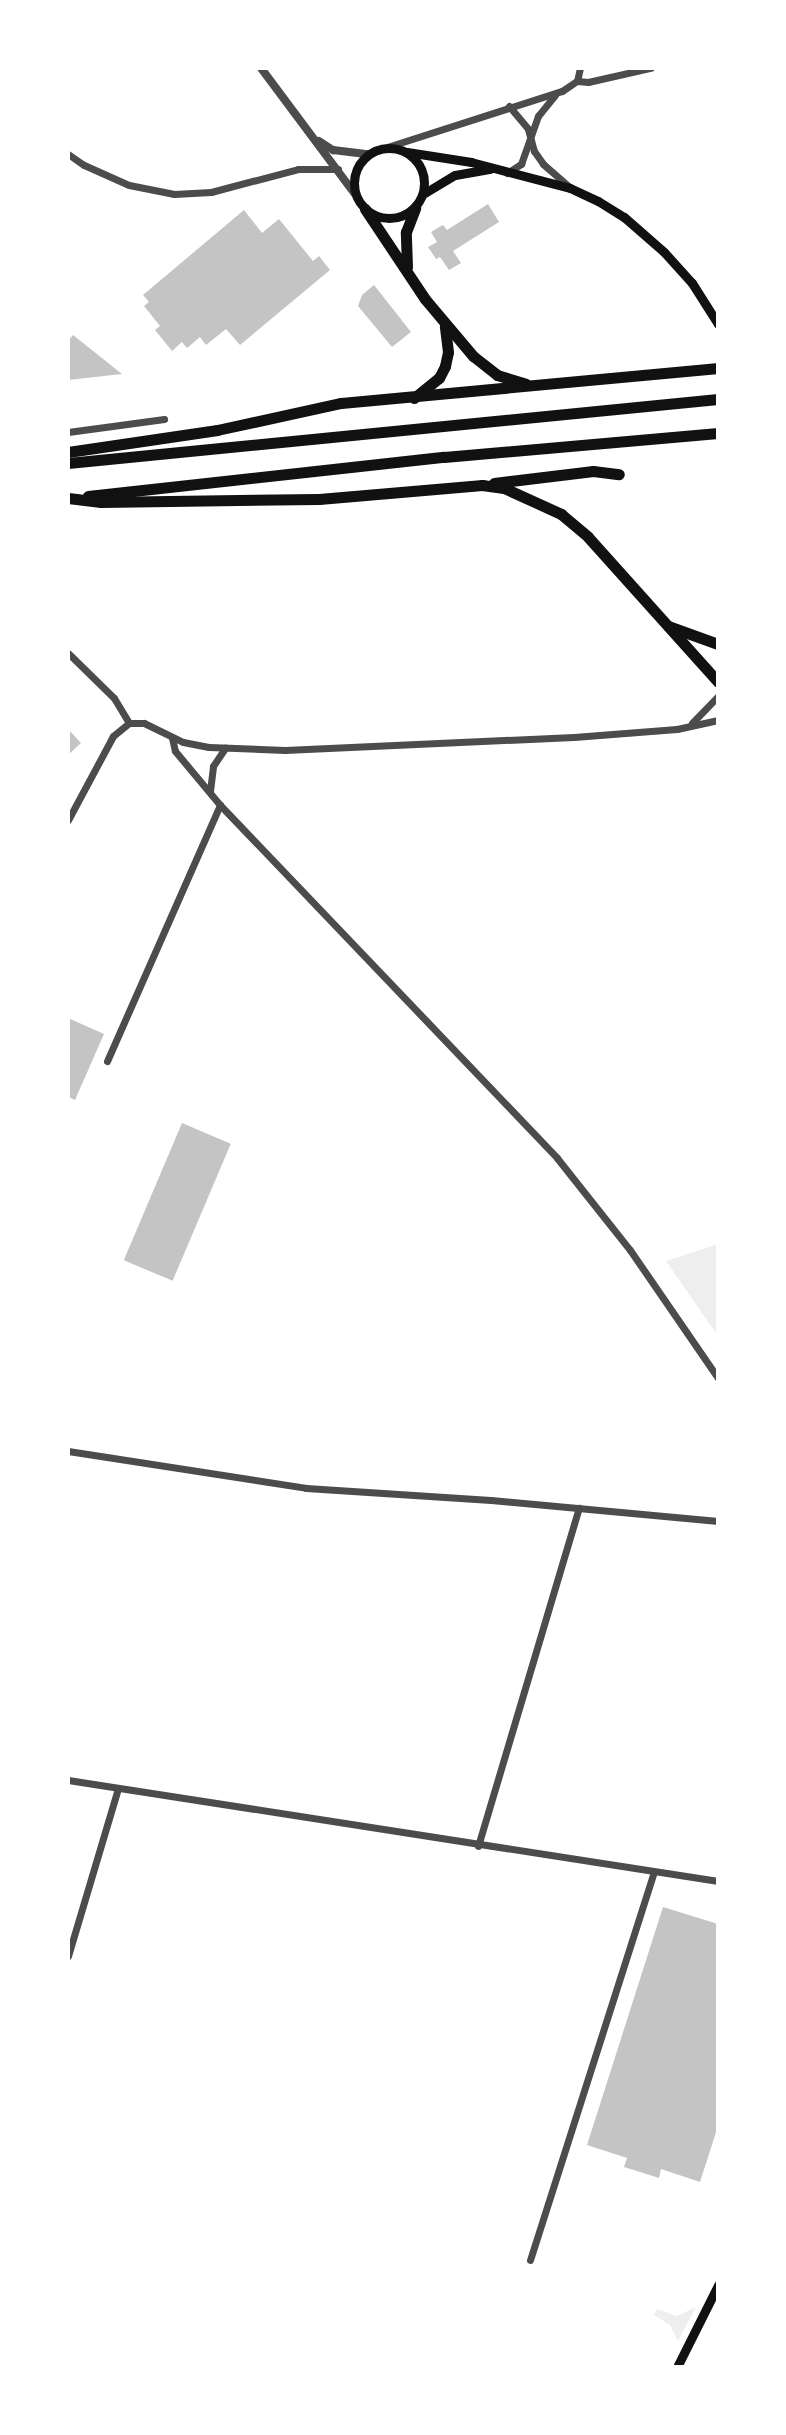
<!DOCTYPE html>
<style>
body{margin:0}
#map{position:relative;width:786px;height:2435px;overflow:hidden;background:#fff;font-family:Ubuntu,sans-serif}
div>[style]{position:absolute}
.green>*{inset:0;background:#eee}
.building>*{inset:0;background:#c4c4c4;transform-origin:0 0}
.minor>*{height:7px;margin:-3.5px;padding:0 3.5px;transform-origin:3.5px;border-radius:3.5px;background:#4c4c4c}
.tertiary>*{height:8px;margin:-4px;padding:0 4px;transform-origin:4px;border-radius:4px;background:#4c4c4c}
.secondary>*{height:9px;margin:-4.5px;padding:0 4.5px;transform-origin:4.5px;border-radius:4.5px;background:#111}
.secondary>.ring{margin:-4.5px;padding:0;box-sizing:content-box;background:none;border:9px solid #111;border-radius:50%}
.trunk>*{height:11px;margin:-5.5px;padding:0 5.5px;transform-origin:5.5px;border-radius:5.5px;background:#111}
span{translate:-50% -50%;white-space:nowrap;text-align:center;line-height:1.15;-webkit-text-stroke:8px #fff;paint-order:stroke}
.frame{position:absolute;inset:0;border:70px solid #fff;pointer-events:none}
</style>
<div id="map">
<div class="green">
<i style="clip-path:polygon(718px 1244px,718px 1336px,666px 1261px)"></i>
<i style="clip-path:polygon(696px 2307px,678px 2341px,670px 2325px,654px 2315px,657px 2309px,677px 2316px)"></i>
</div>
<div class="building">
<i style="clip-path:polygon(488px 204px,499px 222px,453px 251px,461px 263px,449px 270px,440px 257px,436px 259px,428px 247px,437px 242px,431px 232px,443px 225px,447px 230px)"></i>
<i style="clip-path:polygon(244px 210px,262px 233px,279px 219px,313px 261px,319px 256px,330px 270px,240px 345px,226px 329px,206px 345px,200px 337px,187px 348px,182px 342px,172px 351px,155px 330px,160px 326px,144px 306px,149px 302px,143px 295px)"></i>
<i style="clip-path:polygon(374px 285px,411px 332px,392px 347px,358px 306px,362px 295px)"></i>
<i style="clip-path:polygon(73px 335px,122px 374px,68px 380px,68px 341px)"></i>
<i style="clip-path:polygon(68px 729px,81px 743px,68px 755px)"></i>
<i style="clip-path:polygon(68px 1018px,104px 1034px,75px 1100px,68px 1097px)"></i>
<i style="left:182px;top:1123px;width:53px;height:149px;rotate:23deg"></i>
<i style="clip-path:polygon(663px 1907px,718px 1924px,718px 2126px,700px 2182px,661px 2169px,659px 2178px,624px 2167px,627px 2158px,587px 2145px)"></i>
</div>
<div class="minor">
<i style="left:577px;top:81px;width:11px;rotate:5deg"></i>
<i style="left:588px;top:82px;width:64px;rotate:-12.7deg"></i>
<i style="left:509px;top:106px;width:30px;rotate:50deg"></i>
<i style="left:528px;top:129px;width:23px;rotate:75deg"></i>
<i style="left:534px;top:151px;width:16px;rotate:55deg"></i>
<i style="left:543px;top:164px;width:33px;rotate:41deg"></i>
<i style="left:384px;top:148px;width:187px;rotate:-17.8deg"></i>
<i style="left:562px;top:91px;width:18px;rotate:-34deg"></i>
<i style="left:577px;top:81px;width:13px;rotate:-77deg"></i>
<i style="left:68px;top:154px;width:19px;rotate:35deg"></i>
<i style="left:84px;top:165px;width:49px;rotate:24deg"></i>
<i style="left:129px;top:185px;width:46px;rotate:11.3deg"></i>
<i style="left:174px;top:194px;width:37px;rotate:-3deg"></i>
<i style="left:211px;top:192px;width:90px;rotate:-14.8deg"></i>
<i style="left:298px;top:169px;width:40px"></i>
<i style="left:507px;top:173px;width:17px;rotate:-33deg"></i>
<i style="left:521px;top:164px;width:51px;rotate:-70.5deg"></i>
<i style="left:538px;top:116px;width:27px;rotate:-51deg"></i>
<i style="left:68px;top:432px;width:97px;rotate:-7.7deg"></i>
<i style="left:68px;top:653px;width:64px;rotate:44.4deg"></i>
<i style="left:114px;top:698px;width:29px;rotate:59deg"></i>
<i style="left:692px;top:723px;width:37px;rotate:-46deg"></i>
<i style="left:172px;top:738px;width:13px;rotate:77deg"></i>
<i style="left:175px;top:751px;width:70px;rotate:50.2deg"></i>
<i style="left:220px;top:805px;width:488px;rotate:46.3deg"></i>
<i style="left:557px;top:1158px;width:117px;rotate:51.6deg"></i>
<i style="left:630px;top:1250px;width:155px;rotate:55.5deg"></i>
<i style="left:210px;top:791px;width:25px;rotate:-83deg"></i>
<i style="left:213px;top:766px;width:22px;rotate:-56deg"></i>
<i style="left:68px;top:820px;width:95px;rotate:-61.8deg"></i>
<i style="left:113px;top:736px;width:21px;rotate:-39deg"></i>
<i style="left:129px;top:723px;width:15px"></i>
<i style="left:144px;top:723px;width:43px;rotate:26deg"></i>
<i style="left:183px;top:742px;width:26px;rotate:11deg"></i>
<i style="left:209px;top:747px;width:76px;rotate:2.3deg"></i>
<i style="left:285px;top:750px;width:289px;rotate:-2.6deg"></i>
<i style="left:574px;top:737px;width:103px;rotate:-4.4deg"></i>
<i style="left:677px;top:729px;width:42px;rotate:-12.4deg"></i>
<i style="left:107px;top:1061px;width:280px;rotate:-66.2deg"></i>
<i style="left:68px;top:1451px;width:241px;rotate:8.8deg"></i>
<i style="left:306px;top:1488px;width:185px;rotate:3.7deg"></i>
<i style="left:491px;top:1500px;width:228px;rotate:5.3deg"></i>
<i style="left:68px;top:1780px;width:658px;rotate:8.83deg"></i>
<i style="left:478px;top:1846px;width:353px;rotate:-73.4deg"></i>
<i style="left:68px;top:1956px;width:175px;rotate:-73.4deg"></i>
<i style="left:530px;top:2260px;width:407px;rotate:-72.3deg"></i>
</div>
<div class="tertiary">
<i style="left:261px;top:68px;width:157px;rotate:53.3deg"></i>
<i style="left:319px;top:141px;width:17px;rotate:33deg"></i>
<i style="left:333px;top:150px;width:35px;rotate:7deg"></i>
</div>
<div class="secondary">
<i class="ring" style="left:354px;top:148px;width:61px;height:61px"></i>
<i style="left:407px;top:152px;width:65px;rotate:8.9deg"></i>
<i style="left:471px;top:162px;width:102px;rotate:14.7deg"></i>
<i style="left:570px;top:188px;width:31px;rotate:25deg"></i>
<i style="left:598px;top:201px;width:31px;rotate:32deg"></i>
<i style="left:624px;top:217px;width:53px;rotate:41.2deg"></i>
<i style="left:664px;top:252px;width:42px;rotate:47.9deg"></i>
<i style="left:692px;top:283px;width:49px;rotate:57.6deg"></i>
<i style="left:423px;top:194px;width:37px;rotate:-31deg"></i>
<i style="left:455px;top:175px;width:36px;rotate:-10deg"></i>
<i style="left:677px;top:2367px;width:92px;rotate:-63.4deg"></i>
</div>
<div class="trunk">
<i style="left:365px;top:209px;width:108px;rotate:56.3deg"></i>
<i style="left:425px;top:299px;width:75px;rotate:49.9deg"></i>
<i style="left:473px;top:356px;width:31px;rotate:38deg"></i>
<i style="left:497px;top:375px;width:30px;rotate:17deg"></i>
<i style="left:407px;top:267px;width:35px;rotate:-92deg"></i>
<i style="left:406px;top:232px;width:26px;rotate:-69deg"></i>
<i style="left:414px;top:398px;width:32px;rotate:-39deg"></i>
<i style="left:439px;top:378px;width:13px;rotate:-63deg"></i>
<i style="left:445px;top:366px;width:14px;rotate:-78deg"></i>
<i style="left:448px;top:352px;width:26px;rotate:-97deg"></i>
<i style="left:68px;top:452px;width:151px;rotate:-8.4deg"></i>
<i style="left:217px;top:430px;width:127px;rotate:-12.3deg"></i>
<i style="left:341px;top:403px;width:379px;rotate:-5.3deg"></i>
<i style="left:68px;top:463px;width:653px;rotate:-5.62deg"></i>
<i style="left:494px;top:483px;width:100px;rotate:-6.9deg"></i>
<i style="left:593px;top:471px;width:26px;rotate:7deg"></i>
<i style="left:88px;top:496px;width:358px;rotate:-6.3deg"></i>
<i style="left:444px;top:457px;width:275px;rotate:-5deg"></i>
<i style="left:68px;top:498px;width:33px;rotate:7deg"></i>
<i style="left:101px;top:502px;width:218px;rotate:-0.8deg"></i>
<i style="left:319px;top:499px;width:164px;rotate:-4.9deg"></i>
<i style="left:482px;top:485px;width:22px;rotate:8deg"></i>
<i style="left:504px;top:488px;width:63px;rotate:24.5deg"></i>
<i style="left:561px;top:514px;width:35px;rotate:40deg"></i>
<i style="left:588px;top:537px;width:195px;rotate:48.1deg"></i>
<i style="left:668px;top:626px;width:53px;rotate:19.8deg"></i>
</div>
<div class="frame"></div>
</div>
